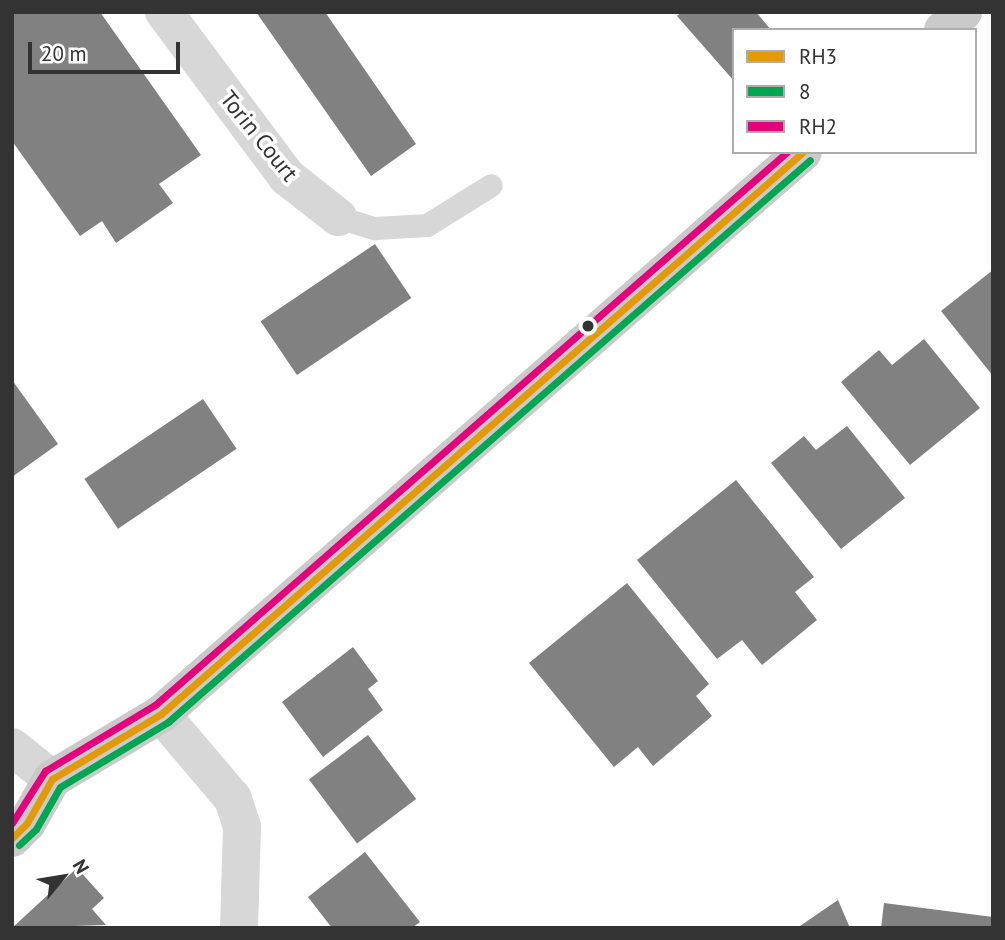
<!DOCTYPE html>
<style>
body{margin:0}
#map{position:relative;width:1005px;height:940px;overflow:hidden;background:#fff;font-family:"PT Sans",sans-serif}
div>[style]{position:absolute}
.building>*{inset:0;background:#818181;transform-origin:0 0}
.service>*{height:23px;margin:-11.5px;padding:0 11.5px;transform-origin:11.5px;border-radius:11.5px;background:#d7d7d7}
.minor>*{height:38px;margin:-19px;padding:0 19px;transform-origin:19px;border-radius:19px;background:#d7d7d7}
.tertiary>*{height:38px;margin:-19px;padding:0 19px;transform-origin:19px;border-radius:19px;background:#d7d7d7}
.primary>*{height:38px;margin:-19px;padding:0 19px;transform-origin:19px;border-radius:19px;background:#cacaca}
.bus-1>*{height:7px;margin:-3.5px;padding:0 3.5px;transform-origin:3.5px;border-radius:3.5px;background:#e39a05}
.bus-2>*{height:7px;margin:-3.5px;padding:0 3.5px;transform-origin:3.5px;border-radius:3.5px;background:#00a651}
.bus-3>*{height:7px;margin:-3.5px;padding:0 3.5px;transform-origin:3.5px;border-radius:3.5px;background:#e5007d}
.dots>*{width:19px;height:19px;translate:-50% -50%;box-sizing:border-box;border:4px solid #fff;border-radius:50%}
span{translate:-50% -50%;white-space:nowrap;text-align:center;line-height:1.15;-webkit-text-stroke:7px #fff;paint-order:stroke}
.street-label{font-size:23px;color:#333}
.frame{position:absolute;inset:0;border:14px solid #333;pointer-events:none}
.legend{position:absolute;left:732px;top:28px;width:245px;height:126px;box-sizing:border-box;background:#fff;border:2px solid #adadad;margin:0;padding:9px 12px;list-style:none;font-size:21px;color:#333}
.legend li{display:flex;align-items:center;gap:14px;height:35px}
.legend b{width:35px;border:2px solid #adadad}
.north{position:absolute;left:28px;top:842px;width:70px;height:70px;-webkit-text-stroke:5px #fff;paint-order:stroke;rotate:60deg;font-size:19px;font-weight:700;line-height:28px;text-align:center;color:#333}
.north::after{content:'';display:block;margin:auto;width:24px;height:32px;background:#333;clip-path:polygon(50% 0,100% 100%,50% 72%,0 100%)}
.scale{position:absolute;left:28px;top:42px;width:152px;height:32px;box-sizing:border-box;border:4px solid #333;border-top:0;padding-left:9px;font-size:21px;line-height:24px;white-space:nowrap;color:#333;-webkit-text-stroke:5px #fff;paint-order:stroke}
</style>
<div id="map">
<div class="building">
<i style="clip-path:polygon(12px 12px,100px 12px,201px 155px,159px 184px,173px 203px,116px 243px,102px 221px,80px 236px,12px 141px)"></i>
<i style="clip-path:polygon(256px 12px,325px 12px,416px 144px,371px 176px)"></i>
<i style="clip-path:polygon(682px 12px,756px 12px,771px 30px,734px 30px,734px 81px,677px 16px)"></i>
<i style="left:375px;top:244px;width:65px;height:138px;rotate:56deg"></i>
<i style="clip-path:polygon(993px 270px,993px 376px,941px 311px)"></i>
<i style="clip-path:polygon(924px 339px,980px 408px,910px 465px,841px 382px,879px 350px,892px 365px)"></i>
<i style="clip-path:polygon(12px 380px,58px 444px,12px 477px)"></i>
<i style="left:203px;top:399px;width:60px;height:143px;rotate:56deg"></i>
<i style="clip-path:polygon(847px 426px,905px 498px,841px 549px,771px 463px,804px 436px,816px 450px)"></i>
<i style="clip-path:polygon(736px 480px,814px 577px,795px 592px,817px 620px,762px 665px,742px 640px,717px 659px,637px 560px)"></i>
<i style="clip-path:polygon(627px 583px,709px 684px,696px 696px,712px 716px,653px 766px,638px 747px,614px 767px,529px 663px)"></i>
<i style="clip-path:polygon(353px 647px,378px 681px,368px 689px,383px 710px,323px 757px,282px 702px)"></i>
<i style="left:368px;top:735px;width:80px;height:74px;rotate:53deg"></i>
<i style="clip-path:polygon(365px 852px,420px 922px,412px 928px,332px 928px,308px 897px)"></i>
<i style="clip-path:polygon(77px 868px,104px 898px,92px 909px,106px 925px,12px 928px)"></i>
<i style="clip-path:polygon(838px 900px,850px 928px,797px 928px)"></i>
<i style="clip-path:polygon(884px 903px,993px 917px,993px 928px,881px 928px)"></i>
</div>
<div class="service">
<i style="left:338px;top:217px;width:39px;rotate:17deg"></i>
<i style="left:375px;top:228px;width:52px;rotate:-3.3deg"></i>
<i style="left:427px;top:225px;width:75px;rotate:-32deg"></i>
</div>
<div class="minor">
<i style="left:164px;top:12px;width:206px;rotate:53.3deg"></i>
<i style="left:287px;top:177px;width:65px;rotate:38.1deg"></i>
<i style="left:161px;top:714px;width:111px;rotate:49.7deg"></i>
<i style="left:233px;top:799px;width:29px;rotate:72deg"></i>
<i style="left:242px;top:827px;width:101px;rotate:91.7deg"></i>
</div>
<div class="tertiary">
<i style="left:12px;top:747px;width:51px;rotate:38.7deg"></i>
</div>
<div class="primary">
<i style="left:943px;top:30px;width:27px;rotate:-42deg"></i>
<i style="left:12px;top:838px;width:21px;rotate:-45deg"></i>
<i style="left:27px;top:823px;width:51px;rotate:-60.4deg"></i>
<i style="left:52px;top:779px;width:127px;rotate:-30.8deg"></i>
<i style="left:161px;top:714px;width:853px;rotate:-41.2deg"></i>
</div>
<div class="bus-1">
<i style="left:12px;top:838px;width:21px;rotate:-45deg"></i>
<i style="left:27px;top:823px;width:51px;rotate:-60.4deg"></i>
<i style="left:52px;top:779px;width:127px;rotate:-30.8deg"></i>
<i style="left:161px;top:714px;width:853px;rotate:-41.2deg"></i>
</div>
<div class="bus-2">
<i style="left:19px;top:845px;width:23px;rotate:-43deg"></i>
<i style="left:36px;top:829px;width:48px;rotate:-60.3deg"></i>
<i style="left:60px;top:787px;width:126px;rotate:-31deg"></i>
<i style="left:168px;top:722px;width:853px;rotate:-41.2deg"></i>
</div>
<div class="bus-3">
<i style="left:12px;top:823px;width:62px;rotate:-57.6deg"></i>
<i style="left:45px;top:771px;width:128px;rotate:-31deg"></i>
<i style="left:155px;top:705px;width:840px;rotate:-41.19deg"></i>
</div>
<div class="dots">
<i style="left:588px;top:326px;background:#333"></i>
</div>
<div class="street-label">
<span style="left:259px;top:136px;rotate:51deg">Torin Court</span>
</div>
<div class="frame"></div>
<ul class="legend">
<li><b style="height:9px;background:#e39a05"></b>RH3</li>
<li><b style="height:9px;background:#00a651"></b>8</li>
<li><b style="height:9px;background:#e5007d"></b>RH2</li>
</ul>
<div class="north">N</div>
<div class="scale">20 m</div>
</div>
